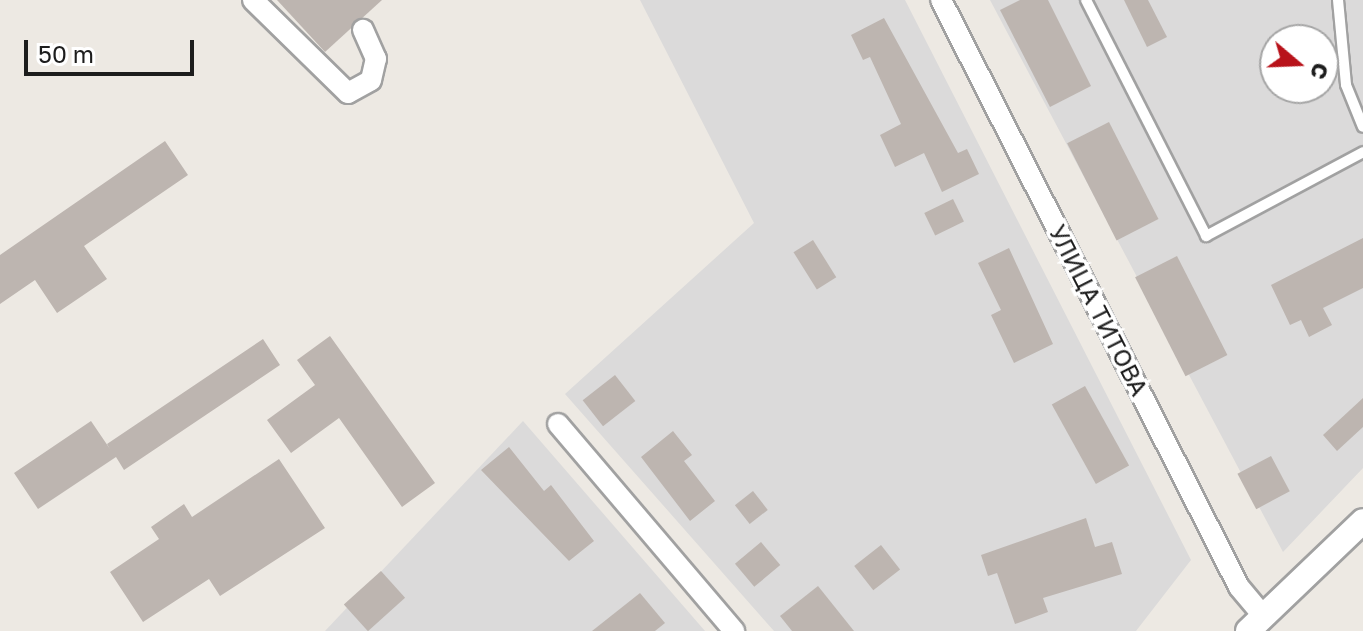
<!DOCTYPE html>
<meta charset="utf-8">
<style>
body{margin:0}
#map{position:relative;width:1363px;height:631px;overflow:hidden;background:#ede9e3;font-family:"Golos Text",sans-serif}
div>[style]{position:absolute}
.residential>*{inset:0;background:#dbdada}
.building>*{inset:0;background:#bdb5b0;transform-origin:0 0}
.roads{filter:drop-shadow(2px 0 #a1a1a1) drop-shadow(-2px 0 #a1a1a1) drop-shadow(0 2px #a1a1a1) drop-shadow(0 -2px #a1a1a1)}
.service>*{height:10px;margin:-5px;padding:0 5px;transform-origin:5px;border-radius:5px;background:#fff}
.minor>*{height:20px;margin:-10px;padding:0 10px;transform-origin:10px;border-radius:10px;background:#fff}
.tertiary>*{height:24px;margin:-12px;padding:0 12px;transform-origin:12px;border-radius:12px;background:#fff}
span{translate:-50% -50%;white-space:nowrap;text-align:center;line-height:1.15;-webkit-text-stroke:7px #fff;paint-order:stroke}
.street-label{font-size:24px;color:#1d1d1d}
.north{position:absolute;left:1259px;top:24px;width:80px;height:80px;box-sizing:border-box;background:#fff;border:2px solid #a5a5a5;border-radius:50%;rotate:109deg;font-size:22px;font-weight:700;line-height:32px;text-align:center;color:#1d1d1d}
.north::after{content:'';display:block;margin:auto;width:28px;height:36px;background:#b8121a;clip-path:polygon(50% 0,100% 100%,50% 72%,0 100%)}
.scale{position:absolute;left:24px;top:40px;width:170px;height:36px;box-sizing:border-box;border:4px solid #1d1d1d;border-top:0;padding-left:10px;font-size:24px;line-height:28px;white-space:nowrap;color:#1d1d1d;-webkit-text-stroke:6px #fff;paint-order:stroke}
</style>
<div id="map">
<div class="residential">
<i style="clip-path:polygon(640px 0,905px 0,1191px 560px,1136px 631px,774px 631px,565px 394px,754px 223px)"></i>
<i style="clip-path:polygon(evenodd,990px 0,1363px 0,1363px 468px,1283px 552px,990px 0,1275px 40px,1323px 40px,1323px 88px,1275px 88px,1275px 40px)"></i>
<i style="clip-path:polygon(523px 421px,705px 631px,325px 631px)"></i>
</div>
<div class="building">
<i style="clip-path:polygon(277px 0,382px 0,325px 52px)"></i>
<i style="clip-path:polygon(1020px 0,1048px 0,1091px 86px,1050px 107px,1000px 10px)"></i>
<i style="clip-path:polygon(1124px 0,1148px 0,1167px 37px,1147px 47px)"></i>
<i style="clip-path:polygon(884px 18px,958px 153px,967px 149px,979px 174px,942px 192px,924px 153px,895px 167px,880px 135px,901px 124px,870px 57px,863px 60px,851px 35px)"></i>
<i style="left:1109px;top:122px;width:109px;height:47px;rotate:63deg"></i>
<i style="clip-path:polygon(165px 141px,188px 175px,84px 246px,107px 279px,57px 313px,35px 280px,0 304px,0 255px)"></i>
<i style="left:953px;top:199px;width:25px;height:32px;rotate:64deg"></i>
<i style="clip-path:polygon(1363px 238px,1363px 288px,1323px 308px,1332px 325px,1309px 337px,1301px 320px,1290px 325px,1271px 285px)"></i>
<i style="left:813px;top:240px;width:44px;height:23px;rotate:58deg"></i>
<i style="clip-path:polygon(1009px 248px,1053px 344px,1014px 363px,991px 315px,1001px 310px,978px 263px)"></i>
<i style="left:1177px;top:256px;width:111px;height:47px;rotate:63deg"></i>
<i style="clip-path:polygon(330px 336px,435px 483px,402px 507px,339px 418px,291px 453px,267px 420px,315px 385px,297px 360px)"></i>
<i style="clip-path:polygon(263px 339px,280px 365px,124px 470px,116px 457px,38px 509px,14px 473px,91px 421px,110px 449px,107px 444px)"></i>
<i style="left:615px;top:375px;width:33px;height:41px;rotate:52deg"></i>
<i style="left:1085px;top:386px;width:91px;height:38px;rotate:61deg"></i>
<i style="clip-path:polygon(1363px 398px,1363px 427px,1337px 451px,1323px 435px)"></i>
<i style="clip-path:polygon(673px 431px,692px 455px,684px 461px,715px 501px,690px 521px,641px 457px)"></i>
<i style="clip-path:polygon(509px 447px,544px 491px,551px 485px,594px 541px,569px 561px,481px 470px)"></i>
<i style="left:1271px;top:456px;width:40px;height:38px;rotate:62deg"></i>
<i style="clip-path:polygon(279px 459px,325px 528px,220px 596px,209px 579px,143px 622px,110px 572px,159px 539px,151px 527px,184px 504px,192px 517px)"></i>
<i style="left:753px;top:491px;width:24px;height:23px;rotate:52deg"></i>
<i style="clip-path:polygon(1086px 518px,1095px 547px,1112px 542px,1122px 574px,1043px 598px,1048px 612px,1015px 624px,997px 573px,988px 576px,981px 555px)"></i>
<i style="left:761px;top:542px;width:30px;height:34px;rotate:50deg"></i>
<i style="left:881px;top:545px;width:31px;height:34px;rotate:52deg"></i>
<i style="left:381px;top:571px;width:36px;height:50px;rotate:48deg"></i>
<i style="clip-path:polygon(818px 586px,854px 631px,792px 631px,780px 616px)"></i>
<i style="clip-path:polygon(640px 593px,665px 623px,655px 631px,592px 631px)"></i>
</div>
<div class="roads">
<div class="service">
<i style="left:1086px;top:0;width:265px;rotate:63deg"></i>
<i style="left:1206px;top:236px;width:178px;rotate:-28.1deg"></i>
<i style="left:1338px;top:0;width:85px;rotate:84.6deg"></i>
<i style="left:1346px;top:85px;width:45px;rotate:68deg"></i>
</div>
<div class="minor">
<i style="left:253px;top:0;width:133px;rotate:44.4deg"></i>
<i style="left:348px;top:93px;width:26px;rotate:-29deg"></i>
<i style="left:371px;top:80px;width:22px;rotate:-77deg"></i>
<i style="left:376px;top:59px;width:32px;rotate:-114deg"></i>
<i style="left:941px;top:0;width:658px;rotate:63.08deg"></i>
<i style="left:1239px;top:587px;width:38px;rotate:50deg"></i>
<i style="left:558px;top:424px;width:272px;rotate:49.6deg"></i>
</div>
<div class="tertiary">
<i style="left:1248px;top:631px;width:159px;rotate:-43.7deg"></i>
</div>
</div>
<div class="street-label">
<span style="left:1099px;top:310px;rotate:63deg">УЛИЦА ТИТОВА</span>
</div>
<div class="north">С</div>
<div class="scale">50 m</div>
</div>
